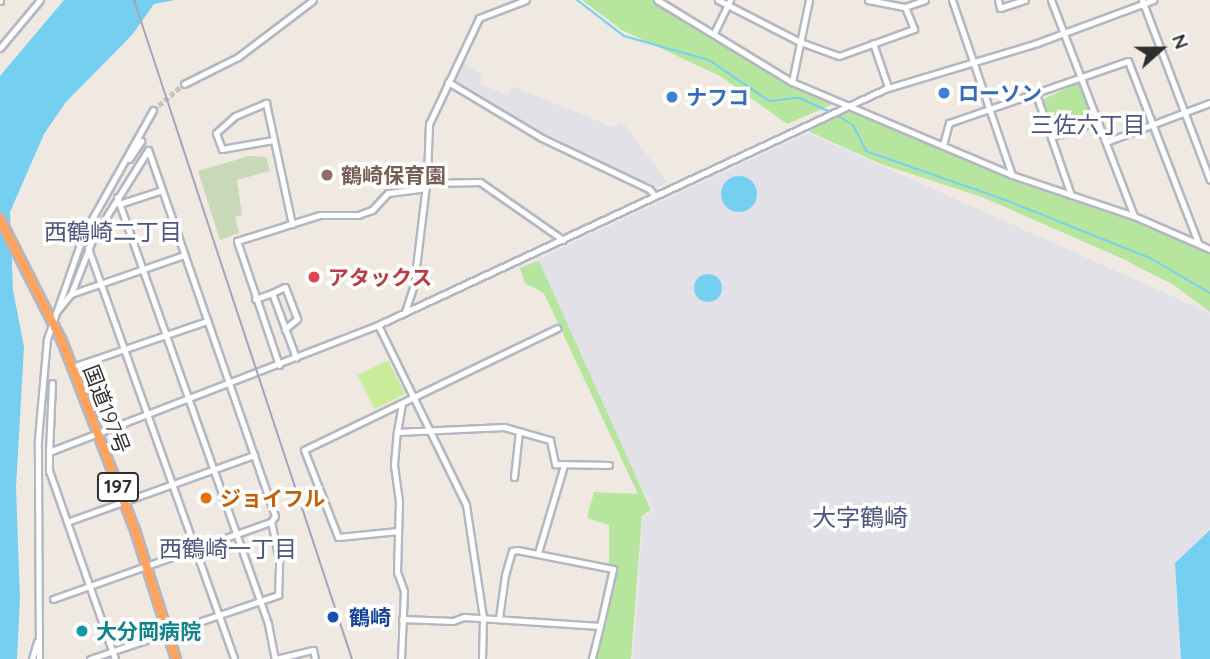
<!DOCTYPE html>
<meta charset="utf-8">
<style>
body{margin:0}
#map{position:relative;width:1210px;height:659px;overflow:hidden;background:#efe9e1;font-family:Quicksand,"Noto Sans JP",sans-serif}
div>[style]{position:absolute}
.industrial>*{inset:0;background:#e3e1e8}
.green>*{inset:0;background:#b6e59e;transform-origin:0 0}
.cemetery>*{inset:0;background:#c8d9b8}
.pitch>*{inset:0;background:#c9ec9a;transform-origin:0 0}
.water>*{inset:0;background:#75cff0}
.round{border-radius:50%}
.stream>*{height:2px;margin:-1px;padding:0 1px;transform-origin:1px;border-radius:1px;background:#75cff0}
.minor-tunnel>*{height:5px;margin-top:-2.5px;transform-origin:0;background:repeating-linear-gradient(90deg,#c8c4bd 0 5px,transparent 0 7.5px)}
.roads{filter:drop-shadow(2px 0 #b4b7c1) drop-shadow(-2px 0 #b4b7c1) drop-shadow(0 2px #b4b7c1) drop-shadow(0 -2px #b4b7c1)}
.minor>*{height:5px;margin:-2.5px;padding:0 2.5px;transform-origin:2.5px;border-radius:2.5px;background:#fff}
.highway>*{height:8px;margin:-4px;padding:0 4px;transform-origin:4px;border-radius:4px;background:#ffa35c}
.rail>*{height:2px;margin:-1px;padding:0 1px;transform-origin:1px;border-radius:1px;background:#a3a6b8}
.dots>*{width:19px;height:19px;translate:-50% -50%;box-sizing:border-box;border:4px solid #fff;border-radius:50%}
span{translate:-50% -50%;white-space:nowrap;text-align:center;line-height:1.15;-webkit-text-stroke:7px #fff;paint-order:stroke}
.shield-label span{padding:2px 5px;background:#fff;border:2px solid;border-radius:5px;-webkit-text-stroke-width:0}
.shield-label{font-size:19px;color:#2e2e2e;font-weight:700}
.shop-label{font-size:21px;color:#366cbe;font-weight:700}
.left{translate:0 -50%;text-align:left}
.education-label{font-size:21px;color:#785e54;font-weight:700}
.health-label{font-size:21px;color:#be3a42;font-weight:700}
.street-label{font-size:21px;color:#2e2e2e}
.food-label{font-size:21px;color:#c56008;font-weight:700}
.transit-label{font-size:21px;color:#164399;font-weight:700}
.culture-label{font-size:21px;color:#0d838f;font-weight:700}
.neighbourhood-label{font-size:23px;color:#4d5680}
.quarter-label{font-size:24px;color:#4d5680}
.north{position:absolute;left:1126px;top:14px;width:70px;height:70px;-webkit-text-stroke:5px #fff;paint-order:stroke;rotate:69deg;font-size:19px;font-weight:700;line-height:28px;text-align:center;color:#2e2e2e}
.north::after{content:'';display:block;margin:auto;width:24px;height:32px;background:#2e2e2e;clip-path:polygon(50% 0,100% 100%,50% 72%,0 100%)}
</style>
<div id="map">
<div class="industrial">
<i style="clip-path:polygon(462px 63px,482px 74px,480px 84px,508px 95px,512px 86px,615px 128px,619px 123px,625px 125px,667px 182px,656px 188px,500px 111px,453px 80px)"></i>
<i style="clip-path:polygon(808px 133px,1210px 313px,1210px 529px,1175px 563px,1181px 659px,633px 659px,643px 517px,654px 511px,544px 294px,525px 283px,519px 268px)"></i>
</div>
<div class="green">
<i style="clip-path:polygon(582px 0,655px 0,774px 77px,833px 104px,787px 124px,720px 76px,622px 30px)"></i>
<i style="left:1078px;top:83px;width:38px;height:40px;rotate:65deg"></i>
<i style="clip-path:polygon(850px 109px,899px 133px,1160px 230px,1210px 254px,1210px 312px,1174px 285px,1121px 258px,982px 197px,881px 164px,810px 132px,817px 124px)"></i>
<i style="clip-path:polygon(539px 261px,651px 510px,642px 516px,631px 659px,590px 659px,609px 563px,609px 525px,587px 518px,594px 492px,638px 494px,544px 293px,525px 283px,520px 268px)"></i>
</div>
<div class="cemetery">
<i style="clip-path:polygon(249px 156px,266px 157px,270px 171px,237px 180px,242px 215px,235px 217px,239px 233px,220px 240px,198px 171px)"></i>
</div>
<div class="pitch">
<i style="left:388px;top:360px;width:38px;height:34px;rotate:63deg"></i>
</div>
<div class="water">
<i style="clip-path:polygon(64px 0,175px 0,154px 4px,132px 35px,66px 102px,44px 134px,10px 212px,13px 290px,24px 347px,16px 487px,20px 598px,17px 659px,0 659px,0 76px)"></i>
<i class="round" style="left:721px;top:176px;width:36px;height:36px"></i>
<i class="round" style="left:694px;top:274px;width:28px;height:28px"></i>
<i style="clip-path:polygon(1210px 530px,1210px 659px,1181px 659px,1175px 563px)"></i>
</div>
<div class="stream">
<i style="left:577px;top:0;width:59px;rotate:37.5deg"></i>
<i style="left:624px;top:36px;width:88px;rotate:15.8deg"></i>
<i style="left:709px;top:60px;width:73px;rotate:34.3deg"></i>
<i style="left:769px;top:101px;width:30px;rotate:-6deg"></i>
<i style="left:799px;top:98px;width:35px;rotate:24deg"></i>
<i style="left:836px;top:115px;width:20px;rotate:30deg"></i>
<i style="left:853px;top:125px;width:29px;rotate:63deg"></i>
<i style="left:866px;top:151px;width:151px;rotate:19.4deg"></i>
<i style="left:1008px;top:201px;width:153px;rotate:21.9deg"></i>
<i style="left:1150px;top:258px;width:69px;rotate:30.3deg"></i>
</div>
<div class="minor-tunnel">
<i style="left:153px;top:110px;width:40px;rotate:-40deg"></i>
</div>
<div class="roads">
<div class="minor">
<i style="left:657px;top:0;width:158px;rotate:31.3deg"></i>
<i style="left:792px;top:82px;width:239px;rotate:22.9deg"></i>
<i style="left:1012px;top:175px;width:129px;rotate:18.6deg"></i>
<i style="left:1134px;top:216px;width:83px;rotate:23.5deg"></i>
<i style="left:718px;top:0;width:92px;rotate:27.1deg"></i>
<i style="left:800px;top:42px;width:41px;rotate:19.7deg"></i>
<i style="left:839px;top:56px;width:80px;rotate:-19.8deg"></i>
<i style="left:914px;top:29px;width:24px;rotate:-112deg"></i>
<i style="left:905px;top:7px;width:21px;rotate:-19deg"></i>
<i style="left:868px;top:0;width:38px;rotate:11deg"></i>
<i style="left:952px;top:0;width:185px;rotate:71.1deg"></i>
<i style="left:998px;top:0;width:8px;rotate:76deg"></i>
<i style="left:1000px;top:8px;width:26px;rotate:-18deg"></i>
<i style="left:1051px;top:0;width:231px;rotate:69deg"></i>
<i style="left:1142px;top:0;width:192px;rotate:69.3deg"></i>
<i style="left:0;top:1px;width:1px;rotate:-90deg"></i>
<i style="left:714px;top:33px;width:37px;rotate:-64deg"></i>
<i style="left:873px;top:43px;width:46px;rotate:71.2deg"></i>
<i style="left:0;top:48px;width:62px;rotate:-50.2deg"></i>
<i style="left:448px;top:82px;width:109px;rotate:30.8deg"></i>
<i style="left:542px;top:138px;width:119px;rotate:25.5deg"></i>
<i style="left:649px;top:189px;width:9px;rotate:49deg"></i>
<i style="left:792px;top:82px;width:84px;rotate:-78.3deg"></i>
<i style="left:184px;top:84px;width:60px;rotate:-26.6deg"></i>
<i style="left:238px;top:57px;width:94px;rotate:-37.2deg"></i>
<i style="left:1036px;top:94px;width:107px;rotate:70.9deg"></i>
<i style="left:1051px;top:137px;width:49px;rotate:-19.2deg"></i>
<i style="left:273px;top:140px;width:52px;rotate:170deg"></i>
<i style="left:222px;top:149px;width:17px;rotate:-111deg"></i>
<i style="left:216px;top:133px;width:25px;rotate:-42deg"></i>
<i style="left:235px;top:116px;width:34px;rotate:-23deg"></i>
<i style="left:266px;top:103px;width:124px;rotate:77.9deg"></i>
<i style="left:1106px;top:142px;width:111px;rotate:-20.6deg"></i>
<i style="left:943px;top:145px;width:23px;rotate:-75deg"></i>
<i style="left:949px;top:123px;width:189px;rotate:-19.1deg"></i>
<i style="left:1128px;top:61px;width:194px;rotate:68.9deg"></i>
<i style="left:129px;top:159px;width:22px;rotate:-56deg"></i>
<i style="left:426px;top:183px;width:54px;rotate:-1.1deg"></i>
<i style="left:480px;top:182px;width:101px;rotate:34.9deg"></i>
<i style="left:117px;top:197px;width:453px;rotate:70.5deg"></i>
<i style="left:268px;top:624px;width:36px;rotate:79deg"></i>
<i style="left:119px;top:204px;width:45px;rotate:-18deg"></i>
<i style="left:88px;top:248px;width:436px;rotate:70.4deg"></i>
<i style="left:272px;top:293px;width:14px;rotate:-25deg"></i>
<i style="left:285px;top:287px;width:34px;rotate:69deg"></i>
<i style="left:297px;top:319px;width:16px;rotate:140deg"></i>
<i style="left:71px;top:294px;width:120px;rotate:-19deg"></i>
<i style="left:255px;top:299px;width:18px;rotate:-19deg"></i>
<i style="left:272px;top:293px;width:69px;rotate:69.7deg"></i>
<i style="left:57px;top:311px;width:22px;rotate:-51deg"></i>
<i style="left:71px;top:294px;width:60px;rotate:-68.6deg"></i>
<i style="left:93px;top:238px;width:104px;rotate:-58deg"></i>
<i style="left:405px;top:312px;width:29px;rotate:-72deg"></i>
<i style="left:414px;top:284px;width:109px;rotate:-83.1deg"></i>
<i style="left:427px;top:176px;width:52px;rotate:-87.8deg"></i>
<i style="left:429px;top:124px;width:117px;rotate:-64.7deg"></i>
<i style="left:479px;top:18px;width:50px;rotate:-21deg"></i>
<i style="left:378px;top:325px;width:200px;rotate:63.9deg"></i>
<i style="left:466px;top:505px;width:114px;rotate:81.4deg"></i>
<i style="left:483px;top:618px;width:41px;rotate:91.4deg"></i>
<i style="left:279px;top:365px;width:131px;rotate:-108.7deg"></i>
<i style="left:237px;top:241px;width:87px;rotate:-17.4deg"></i>
<i style="left:320px;top:215px;width:38px"></i>
<i style="left:358px;top:215px;width:15px;rotate:-20deg"></i>
<i style="left:372px;top:210px;width:23px;rotate:-47deg"></i>
<i style="left:388px;top:193px;width:38px;rotate:-7deg"></i>
<i style="left:72px;top:367px;width:143px;rotate:-18.8deg"></i>
<i style="left:397px;top:432px;width:29px;rotate:-80deg"></i>
<i style="left:49px;top:452px;width:69px;rotate:-87.5deg"></i>
<i style="left:514px;top:477px;width:46px;rotate:-83.8deg"></i>
<i style="left:67px;top:522px;width:199px;rotate:-19.7deg"></i>
<i style="left:398px;top:531px;width:60px;rotate:174.3deg"></i>
<i style="left:338px;top:537px;width:93px;rotate:-111.3deg"></i>
<i style="left:304px;top:450px;width:281px;rotate:-25.7deg"></i>
<i style="left:538px;top:553px;width:92px;rotate:-73.5deg"></i>
<i style="left:53px;top:599px;width:231px;rotate:-19.5deg"></i>
<i style="left:271px;top:522px;width:7px;rotate:-56deg"></i>
<i style="left:275px;top:516px;width:387px;rotate:-109.1deg"></i>
<i style="left:499px;top:618px;width:43px;rotate:-82.1deg"></i>
<i style="left:505px;top:575px;width:25px;rotate:-74deg"></i>
<i style="left:512px;top:551px;width:5px;rotate:-11deg"></i>
<i style="left:517px;top:550px;width:98px;rotate:11.2deg"></i>
<i style="left:613px;top:569px;width:58px;rotate:102.8deg"></i>
<i style="left:402px;top:619px;width:51px;rotate:2.2deg"></i>
<i style="left:453px;top:621px;width:12px;rotate:-20deg"></i>
<i style="left:464px;top:617px;width:136px;rotate:3.8deg"></i>
<i style="left:600px;top:626px;width:34px;rotate:104deg"></i>
<i style="left:32px;top:659px;width:18px;rotate:-74deg"></i>
<i style="left:39px;top:659px;width:220px;rotate:-90.3deg"></i>
<i style="left:38px;top:439px;width:100px;rotate:-84.9deg"></i>
<i style="left:47px;top:339px;width:112px;rotate:-70.8deg"></i>
<i style="left:84px;top:233px;width:141px;rotate:-60.7deg"></i>
<i style="left:90px;top:659px;width:199px;rotate:-18.8deg"></i>
<i style="left:278px;top:595px;width:36px;rotate:-88deg"></i>
<i style="left:279px;top:559px;width:38px;rotate:-102deg"></i>
<i style="left:115px;top:659px;width:199px;rotate:-109.3deg"></i>
<i style="left:49px;top:471px;width:19px;rotate:-90deg"></i>
<i style="left:49px;top:452px;width:353px;rotate:-21.1deg"></i>
<i style="left:378px;top:325px;width:559px;rotate:-24.96deg"></i>
<i style="left:885px;top:89px;width:159px;rotate:-16.8deg"></i>
<i style="left:1037px;top:43px;width:124px;rotate:-20.3deg"></i>
<i style="left:276px;top:659px;width:38px;rotate:-14deg"></i>
<i style="left:313px;top:650px;width:9px;rotate:77deg"></i>
<i style="left:401px;top:659px;width:68px;rotate:-87.5deg"></i>
<i style="left:404px;top:591px;width:20px;rotate:-110deg"></i>
<i style="left:397px;top:572px;width:71px;rotate:-88.4deg"></i>
<i style="left:399px;top:501px;width:37px;rotate:-98deg"></i>
<i style="left:394px;top:464px;width:32px;rotate:-85deg"></i>
<i style="left:397px;top:432px;width:107px;rotate:-2.7deg"></i>
<i style="left:504px;top:427px;width:48px;rotate:15.8deg"></i>
<i style="left:550px;top:440px;width:25px;rotate:78deg"></i>
<i style="left:555px;top:464px;width:54px;rotate:1.1deg"></i>
</div>
<div class="highway">
<i style="left:0;top:219px;width:137px;rotate:63.1deg"></i>
<i style="left:62px;top:341px;width:203px;rotate:68.9deg"></i>
<i style="left:135px;top:530px;width:135px;rotate:72.4deg"></i>
</div>
</div>
<div class="rail">
<i style="left:134px;top:0;width:694px;rotate:71.7deg"></i>
</div>
<div class="dots">
<i style="left:944px;top:93px;background:#3f7fe0"></i>
<i style="left:672px;top:97px;background:#3f7fe0"></i>
<i style="left:327px;top:175px;background:#8d6e63"></i>
<i style="left:314px;top:277px;background:#e0444e"></i>
<i style="left:206px;top:498px;background:#e8710a"></i>
<i style="left:333px;top:617px;background:#1a4fb4"></i>
<i style="left:82px;top:631px;background:#0f9aa8"></i>
</div>
<div class="shield-label">
<span style="left:118px;top:487px">197</span>
</div>
<div class="shop-label">
<span class="left" style="left:958px;top:93px">ローソン</span>
<span class="left" style="left:686px;top:97px">ナフコ</span>
</div>
<div class="education-label">
<span class="left" style="left:341px;top:175px">鶴崎保育園</span>
</div>
<div class="health-label">
<span class="left" style="left:328px;top:277px">アタックス</span>
</div>
<div class="street-label">
<span style="left:107px;top:409px;rotate:69deg">国道197号</span>
</div>
<div class="food-label">
<span class="left" style="left:220px;top:498px">ジョイフル</span>
</div>
<div class="transit-label">
<span class="left" style="left:349px;top:617px">鶴崎</span>
</div>
<div class="culture-label">
<span class="left" style="left:96px;top:631px">大分岡病院</span>
</div>
<div class="neighbourhood-label">
<span style="left:1088px;top:125px">三佐六丁目</span>
<span style="left:113px;top:232px">西鶴崎二丁目</span>
<span style="left:228px;top:549px">西鶴崎一丁目</span>
</div>
<div class="quarter-label">
<span style="left:860px;top:518px">大字鶴崎</span>
</div>
<div class="north">N</div>
</div>
